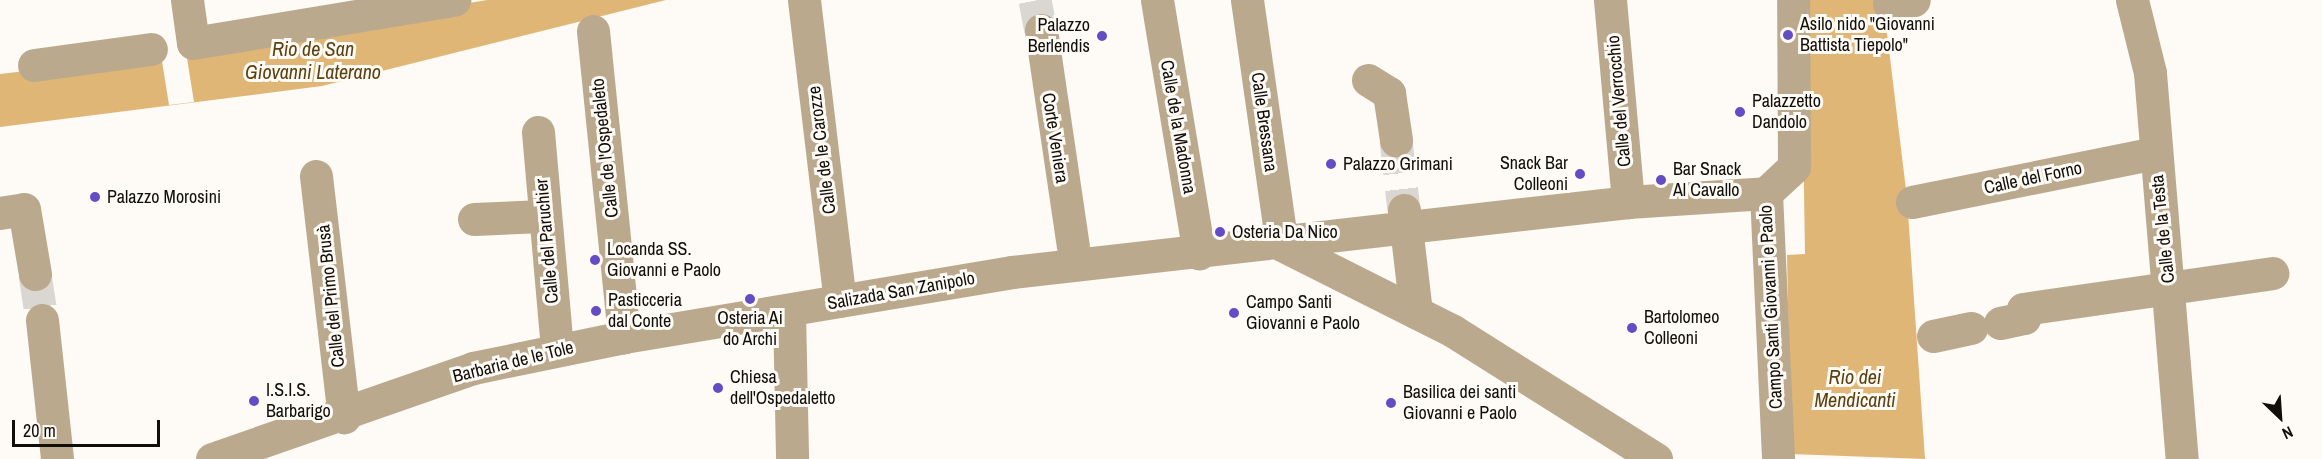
<!DOCTYPE html>
<meta charset="utf-8">
<style>
body{margin:0}
#map{position:relative;width:2322px;height:459px;overflow:hidden;background:#fefaf5;font-family:"Archivo Narrow",sans-serif}
div>[style]{position:absolute}
.water>*{inset:0;background:#e0b676}
.pier>*{inset:0;background:#fefaf5}
.minor-tunnel>*{height:33px;margin-top:-16.5px;transform-origin:0;background:repeating-linear-gradient(90deg,#dad7d2 0 33px,transparent 0 49px)}
.minor>*{height:33px;margin:-16.5px;padding:0 16.5px;transform-origin:16.5px;border-radius:16.5px;background:#bba98e}
.dots>*{width:16px;height:16px;translate:-50% -50%;box-sizing:border-box;border:3px solid #fefaf5;border-radius:50%}
span{translate:-50% -50%;white-space:nowrap;text-align:center;line-height:1.15;-webkit-text-stroke:6px #fefaf5;paint-order:stroke}
.poi-label{font-size:18px;color:#110e09}
.left{translate:0 -50%;text-align:left}
.right{translate:-100% -50%;text-align:right}
.street-label{font-size:18px;color:#110e09}
.water-label{font-size:20px;color:#5c400d;font-style:italic}
.north{position:absolute;left:2250px;top:387px;width:60px;height:60px;-webkit-text-stroke:4px #fefaf5;paint-order:stroke;rotate:155deg;font-size:16px;font-weight:700;line-height:24px;text-align:center;color:#110e09}
.north::after{content:'';display:block;margin:auto;width:21px;height:27px;background:#110e09;clip-path:polygon(50% 0,100% 100%,50% 72%,0 100%)}
.scale{position:absolute;left:12px;top:420px;width:148px;height:27px;box-sizing:border-box;border:3px solid #110e09;border-top:0;padding-left:8px;font-size:18px;line-height:21px;white-space:nowrap;color:#110e09;-webkit-text-stroke:4px #fefaf5;paint-order:stroke}
</style>
<div id="map">
<div class="water">
<i style="clip-path:polygon(487px 0,666px 0,322px 86px,0 127px,0 74px,152px 56px)"></i>
<i style="clip-path:polygon(1801px 0,1883px 0,1907px 198px,1925px 459px,1791px 454px,1787px 255px,1805px 254px)"></i>
</div>
<div class="pier">
<i style="clip-path:polygon(194px 47px,186px 52px,194px 102px,169px 105px,161px 55px,152px 53px)"></i>
</div>
<div class="minor-tunnel">
<i style="left:1035px;top:0;width:31px;rotate:79deg"></i>
<i style="left:1396px;top:140px;width:70px;rotate:83.5deg"></i>
<i style="left:35px;top:274px;width:47px;rotate:81.3deg"></i>
</div>
<div class="minor">
<i style="left:187px;top:0;width:43px;rotate:82.1deg"></i>
<i style="left:193px;top:43px;width:265px;rotate:-9.4deg"></i>
<i style="left:804px;top:0;width:303px;rotate:83.2deg"></i>
<i style="left:1157px;top:0;width:257px;rotate:80.6deg"></i>
<i style="left:1247px;top:0;width:247px;rotate:81.9deg"></i>
<i style="left:1282px;top:245px;width:191px;rotate:26.7deg"></i>
<i style="left:1453px;top:331px;width:240px;rotate:32.2deg"></i>
<i style="left:1610px;top:0;width:203px;rotate:84.9deg"></i>
<i style="left:2132px;top:0;width:75px;rotate:76.1deg"></i>
<i style="left:2150px;top:73px;width:387px;rotate:85.3deg"></i>
<i style="left:1889px;top:4px;width:25px;rotate:-9deg"></i>
<i style="left:1041px;top:30px;width:218px;rotate:81.6deg"></i>
<i style="left:593px;top:31px;width:308px;rotate:84.2deg"></i>
<i style="left:34px;top:65px;width:118px;rotate:-7.8deg"></i>
<i style="left:1368px;top:80px;width:25px;rotate:32deg"></i>
<i style="left:1389px;top:93px;width:48px;rotate:81.5deg"></i>
<i style="left:538px;top:132px;width:219px;rotate:85deg"></i>
<i style="left:316px;top:176px;width:243px;rotate:83.4deg"></i>
<i style="left:1766px;top:193px;width:38px;rotate:-43deg"></i>
<i style="left:1794px;top:167px;width:167px;rotate:-90.3deg"></i>
<i style="left:1912px;top:202px;width:248px;rotate:-11.4deg"></i>
<i style="left:1404px;top:210px;width:103px;rotate:83.3deg"></i>
<i style="left:0;top:213px;width:24px;rotate:-9deg"></i>
<i style="left:24px;top:209px;width:66px;rotate:80.4deg"></i>
<i style="left:474px;top:219px;width:69px;rotate:-2.5deg"></i>
<i style="left:789px;top:311px;width:148px;rotate:88.8deg"></i>
<i style="left:42px;top:320px;width:140px;rotate:83.8deg"></i>
<i style="left:2000px;top:323px;width:25px;rotate:-12deg"></i>
<i style="left:2024px;top:318px;width:9px;rotate:-96deg"></i>
<i style="left:2023px;top:309px;width:252px;rotate:-8.2deg"></i>
<i style="left:1933px;top:336px;width:39px;rotate:-12deg"></i>
<i style="left:212px;top:459px;width:276px;rotate:-19.2deg"></i>
<i style="left:473px;top:368px;width:154px;rotate:-11.6deg"></i>
<i style="left:624px;top:337px;width:393px;rotate:-9.5deg"></i>
<i style="left:1012px;top:272px;width:620px;rotate:-6.48deg"></i>
<i style="left:1628px;top:202px;width:138px;rotate:-3.7deg"></i>
<i style="left:1766px;top:193px;width:266px;rotate:87.4deg"></i>
</div>
<div class="dots">
<i style="left:1788px;top:35px;background:#644cc5"></i>
<i style="left:1102px;top:36px;background:#644cc5"></i>
<i style="left:1740px;top:112px;background:#644cc5"></i>
<i style="left:1331px;top:164px;background:#644cc5"></i>
<i style="left:1580px;top:174px;background:#644cc5"></i>
<i style="left:1661px;top:180px;background:#644cc5"></i>
<i style="left:95px;top:197px;background:#644cc5"></i>
<i style="left:1220px;top:232px;background:#644cc5"></i>
<i style="left:595px;top:260px;background:#644cc5"></i>
<i style="left:750px;top:299px;background:#644cc5"></i>
<i style="left:596px;top:311px;background:#644cc5"></i>
<i style="left:1234px;top:313px;background:#644cc5"></i>
<i style="left:1632px;top:328px;background:#644cc5"></i>
<i style="left:718px;top:388px;background:#644cc5"></i>
<i style="left:254px;top:401px;background:#644cc5"></i>
<i style="left:1391px;top:403px;background:#644cc5"></i>
</div>
<div class="poi-label">
<span class="left" style="left:1800px;top:35px">Asilo nido "Giovanni<br>Battista Tiepolo"</span>
<span class="right" style="left:1090px;top:36px">Palazzo<br>Berlendis</span>
<span class="left" style="left:1752px;top:112px">Palazzetto<br>Dandolo</span>
<span class="left" style="left:1343px;top:164px">Palazzo Grimani</span>
<span class="right" style="left:1568px;top:174px">Snack Bar<br>Colleoni</span>
<span class="left" style="left:1673px;top:180px">Bar Snack<br>Al Cavallo</span>
<span class="left" style="left:107px;top:197px">Palazzo Morosini</span>
<span class="left" style="left:1232px;top:232px">Osteria Da Nico</span>
<span class="left" style="left:607px;top:260px">Locanda SS.<br>Giovanni e Paolo</span>
<span class="left" style="left:608px;top:311px">Pasticceria<br>dal Conte</span>
<span class="left" style="left:1246px;top:313px">Campo Santi<br>Giovanni e Paolo</span>
<span class="left" style="left:1644px;top:328px">Bartolomeo<br>Colleoni</span>
<span style="left:750px;top:329px">Osteria Ai<br>do Archi</span>
<span class="left" style="left:730px;top:388px">Chiesa<br>dell'Ospedaletto</span>
<span class="left" style="left:266px;top:401px">I.S.I.S.<br>Barbarigo</span>
<span class="left" style="left:1403px;top:403px">Basilica dei santi<br>Giovanni e Paolo</span>
</div>
<div class="street-label">
<span style="left:1619px;top:101px;rotate:-95deg">Calle del Verrocchio</span>
<span style="left:1264px;top:122px;rotate:82deg">Calle Bressana</span>
<span style="left:1178px;top:127px;rotate:80deg">Calle de la Madonna</span>
<span style="left:1055px;top:138px;rotate:81deg">Corte Veniera</span>
<span style="left:605px;top:148px;rotate:-96deg">Calle de l'Ospedaleto</span>
<span style="left:822px;top:150px;rotate:-97deg">Calle de le Carozze</span>
<span style="left:2033px;top:178px;rotate:-12deg">Calle del Forno</span>
<span style="left:2163px;top:229px;rotate:-96deg">Calle de la Testa</span>
<span style="left:547px;top:241px;rotate:-95deg">Calle del Paruchier</span>
<span style="left:901px;top:291px;rotate:-10deg">Salizada San Zanipolo</span>
<span style="left:331px;top:296px;rotate:-96deg">Calle del Primo Brusà</span>
<span style="left:1771px;top:307px;rotate:-93deg">Campo Santi Giovanni e Paolo</span>
<span style="left:513px;top:362px;rotate:-14deg">Barbaria de le Tole</span>
</div>
<div class="water-label">
<span style="left:313px;top:60px">Rio de San<br>Giovanni Laterano</span>
<span style="left:1855px;top:388px">Rio dei<br>Mendicanti</span>
</div>
<div class="north">N</div>
<div class="scale">20 m</div>
</div>
